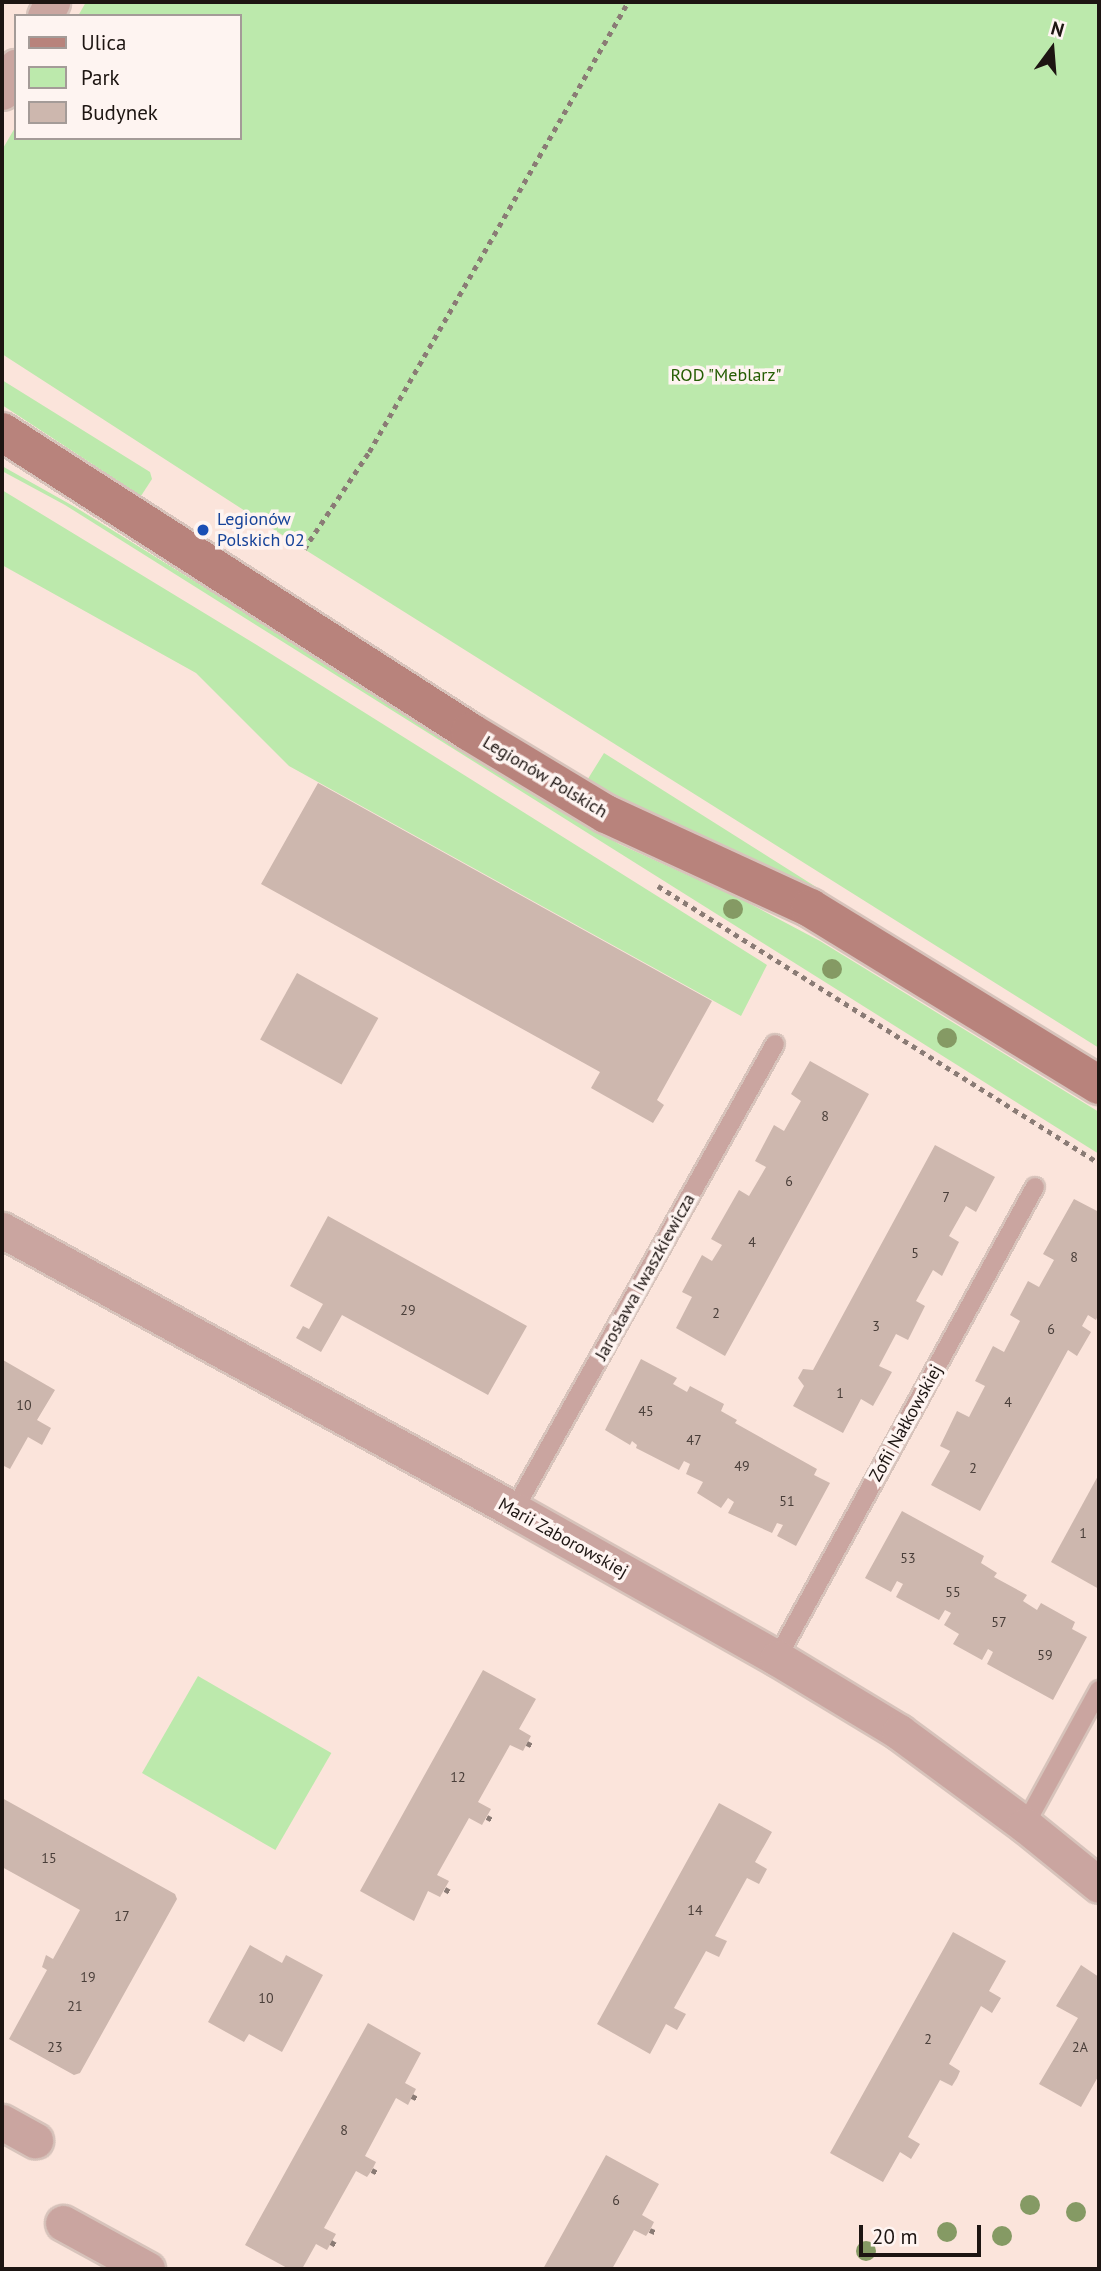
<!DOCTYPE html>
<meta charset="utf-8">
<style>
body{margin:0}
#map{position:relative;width:1101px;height:2271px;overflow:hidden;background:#fbe4db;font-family:"PT Sans",sans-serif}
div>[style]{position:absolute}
.green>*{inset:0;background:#bce9ac;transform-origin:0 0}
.building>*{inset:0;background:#cdb7ae;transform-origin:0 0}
.path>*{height:4.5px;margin-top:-2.25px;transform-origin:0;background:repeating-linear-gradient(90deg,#8a7b75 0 5px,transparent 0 10px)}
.roads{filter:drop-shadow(2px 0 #d7c3bb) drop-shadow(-2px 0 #d7c3bb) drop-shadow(0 2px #d7c3bb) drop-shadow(0 -2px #d7c3bb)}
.lane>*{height:18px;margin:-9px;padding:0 9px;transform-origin:9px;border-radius:9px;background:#caa5a0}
.street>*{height:35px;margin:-17.5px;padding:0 17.5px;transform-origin:17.5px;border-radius:17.5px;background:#caa5a0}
.secondary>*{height:38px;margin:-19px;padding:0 19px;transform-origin:19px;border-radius:19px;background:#b8837c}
.trees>*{width:20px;height:20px;margin:-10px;border-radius:50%;background:#859a64}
.dots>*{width:19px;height:19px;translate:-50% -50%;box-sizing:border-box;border:4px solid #fef4f1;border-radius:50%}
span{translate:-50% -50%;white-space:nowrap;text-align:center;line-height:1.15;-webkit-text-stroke:7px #fef4f1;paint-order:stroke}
.number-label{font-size:14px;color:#493e39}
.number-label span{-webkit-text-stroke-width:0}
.park-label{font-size:18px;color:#255d03}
.transit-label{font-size:18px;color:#164399}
.left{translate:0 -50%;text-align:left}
.street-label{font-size:18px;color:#1d1512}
.frame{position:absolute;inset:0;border:4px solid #1d1512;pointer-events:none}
.legend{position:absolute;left:14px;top:14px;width:228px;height:126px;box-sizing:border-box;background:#fef4f1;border:2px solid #a49b98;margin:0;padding:9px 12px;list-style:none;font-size:21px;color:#1d1512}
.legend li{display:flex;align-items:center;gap:14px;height:35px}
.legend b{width:35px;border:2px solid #a49b98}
.north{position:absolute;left:1017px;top:14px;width:70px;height:70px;-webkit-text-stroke:5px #fef4f1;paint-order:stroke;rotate:16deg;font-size:19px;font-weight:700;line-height:28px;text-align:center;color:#1d1512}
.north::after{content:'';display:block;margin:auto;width:24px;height:32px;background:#1d1512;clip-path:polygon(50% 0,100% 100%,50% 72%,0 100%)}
.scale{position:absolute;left:859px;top:2225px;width:122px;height:32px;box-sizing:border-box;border:4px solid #1d1512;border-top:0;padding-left:9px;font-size:21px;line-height:24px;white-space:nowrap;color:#1d1512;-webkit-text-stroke:5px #fef4f1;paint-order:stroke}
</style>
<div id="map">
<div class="green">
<i style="clip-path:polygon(86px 2px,1099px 2px,1099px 1048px,304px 549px,2px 354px,2px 150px,16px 126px,16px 138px,240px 138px,240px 16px,78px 16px)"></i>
<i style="clip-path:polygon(2px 380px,150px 472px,152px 479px,141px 496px,2px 405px)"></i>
<i style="clip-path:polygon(2px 466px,75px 507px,619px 844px,739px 898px,820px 941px,1099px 1112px,1099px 1154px,65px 505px,2px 471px)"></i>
<i style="clip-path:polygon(2px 490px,260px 647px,767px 965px,741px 1016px,289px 766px,196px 673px,2px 565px)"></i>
<i style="clip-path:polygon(604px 753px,843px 904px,776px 870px,675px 828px,586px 782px)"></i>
<i style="left:198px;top:1676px;width:154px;height:112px;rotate:30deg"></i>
</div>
<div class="building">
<i style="clip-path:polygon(318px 783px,712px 1001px,657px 1100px,664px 1105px,653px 1123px,591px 1088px,600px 1072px,261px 884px)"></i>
<i style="left:297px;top:973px;width:93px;height:76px;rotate:29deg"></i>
<i style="clip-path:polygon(810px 1061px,869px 1094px,725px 1356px,676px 1328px,692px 1297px,682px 1292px,702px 1255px,712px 1261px,722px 1245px,711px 1239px,739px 1190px,749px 1196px,766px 1167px,755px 1161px,774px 1125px,784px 1131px,801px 1101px,791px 1094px)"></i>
<i style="clip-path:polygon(935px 1145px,995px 1177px,976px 1212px,966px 1206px,949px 1236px,959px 1242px,942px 1276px,933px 1270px,916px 1301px,925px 1306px,908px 1340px,896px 1334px,879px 1366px,892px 1372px,873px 1406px,861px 1399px,843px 1433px,793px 1406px,804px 1386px,798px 1378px,803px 1369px,813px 1370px)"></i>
<i style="clip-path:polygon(1074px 1199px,1099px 1212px,1099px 1313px,1096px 1320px,1088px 1315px,1082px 1326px,1091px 1332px,1077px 1356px,1068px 1350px,980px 1511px,931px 1485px,950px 1451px,940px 1446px,957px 1411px,969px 1417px,985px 1386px,975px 1381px,993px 1346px,1004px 1352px,1020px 1321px,1010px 1315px,1028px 1281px,1039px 1287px,1054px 1260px,1043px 1254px)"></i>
<i style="clip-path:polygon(328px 1216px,527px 1326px,488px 1395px,342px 1315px,321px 1352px,296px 1338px,303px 1326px,309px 1329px,323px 1304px,290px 1286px)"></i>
<i style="clip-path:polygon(641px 1359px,677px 1378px,673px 1384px,687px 1392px,690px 1386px,724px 1404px,721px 1411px,737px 1420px,735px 1423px,817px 1469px,814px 1475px,830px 1483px,796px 1546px,777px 1536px,783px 1525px,777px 1523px,772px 1533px,728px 1513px,734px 1502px,728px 1498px,721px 1508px,697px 1493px,703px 1482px,686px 1474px,690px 1464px,684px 1461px,679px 1470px,636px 1448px,637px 1445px,632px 1441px,630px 1445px,605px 1430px)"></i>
<i style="clip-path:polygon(3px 1360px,55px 1390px,37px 1420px,51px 1428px,42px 1445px,28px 1437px,10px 1469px,2px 1465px)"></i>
<i style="clip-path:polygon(1099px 1474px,1099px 1589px,1051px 1562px)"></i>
<i style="clip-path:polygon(902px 1511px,984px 1556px,981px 1563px,997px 1573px,994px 1577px,1027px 1595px,1023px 1601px,1037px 1610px,1041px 1603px,1075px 1622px,1072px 1629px,1087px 1637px,1053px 1700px,987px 1664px,993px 1652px,988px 1649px,982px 1660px,953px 1644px,959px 1634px,944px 1625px,951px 1613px,945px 1610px,939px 1620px,896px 1597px,903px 1584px,897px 1581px,891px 1592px,865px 1578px)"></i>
<i style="clip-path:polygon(483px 1670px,536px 1699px,519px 1729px,531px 1736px,523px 1751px,510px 1745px,478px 1802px,491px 1809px,482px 1825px,469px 1818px,437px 1875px,449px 1881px,440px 1897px,428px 1891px,414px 1921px,360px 1891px)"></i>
<i style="clip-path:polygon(2px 1798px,175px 1894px,177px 1899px,80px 2073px,74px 2075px,9px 2039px,47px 1970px,42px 1967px,46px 1955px,53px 1959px,80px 1910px,2px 1867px)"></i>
<i style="clip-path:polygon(719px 1803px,772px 1832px,755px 1862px,767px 1869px,759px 1884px,747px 1878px,715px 1936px,727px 1941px,719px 1957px,706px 1951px,674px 2008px,686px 2014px,677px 2030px,666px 2024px,650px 2054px,597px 2024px)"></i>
<i style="clip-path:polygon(953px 1932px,1006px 1961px,989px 1991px,1001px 1998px,992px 2013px,981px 2006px,949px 2064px,960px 2071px,957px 2078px,952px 2086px,940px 2080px,908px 2137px,920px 2144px,911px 2159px,900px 2152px,883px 2182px,830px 2153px)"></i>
<i style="clip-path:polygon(250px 1945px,282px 1963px,286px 1955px,323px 1975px,282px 2052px,249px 2034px,244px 2042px,208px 2022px)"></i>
<i style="clip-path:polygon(1081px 1965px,1099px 1977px,1099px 2075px,1081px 2107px,1039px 2084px,1078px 2018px,1056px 2006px)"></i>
<i style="clip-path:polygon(368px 2023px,421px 2053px,405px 2083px,416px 2089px,408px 2105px,396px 2098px,365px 2156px,376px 2162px,372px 2170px,367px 2177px,356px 2171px,324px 2228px,336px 2234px,327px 2250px,316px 2244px,302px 2269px,289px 2269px,245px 2245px)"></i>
<i style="clip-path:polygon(606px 2155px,659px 2184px,642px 2215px,654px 2222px,650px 2230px,646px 2236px,634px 2230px,612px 2269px,543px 2269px)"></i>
</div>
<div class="path">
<i style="left:304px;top:549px;width:117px;rotate:-56.2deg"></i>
<i style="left:369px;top:452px;width:519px;rotate:-60.08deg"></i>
<i style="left:658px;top:886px;width:521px;rotate:32.13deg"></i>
<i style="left:527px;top:1743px;width:9px;rotate:27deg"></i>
<i style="left:487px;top:1817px;width:7px;rotate:27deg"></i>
<i style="left:445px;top:1889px;width:8px;rotate:30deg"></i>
<i style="left:412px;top:2096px;width:9px;rotate:27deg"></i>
<i style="left:372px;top:2170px;width:7px;rotate:27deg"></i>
<i style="left:650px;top:2230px;width:8px;rotate:23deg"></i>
<i style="left:331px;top:2242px;width:8px;rotate:30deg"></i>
</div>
<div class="roads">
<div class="lane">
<i style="left:514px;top:1510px;width:534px;rotate:-60.75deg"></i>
<i style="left:777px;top:1658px;width:537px;rotate:-61.29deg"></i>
<i style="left:1025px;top:1825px;width:154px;rotate:-61.3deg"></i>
</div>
<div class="street">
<i style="left:45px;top:16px;width:16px;rotate:-63deg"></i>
<i style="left:2px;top:92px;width:29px;rotate:-61deg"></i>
<i style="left:2px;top:1230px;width:584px;rotate:28.67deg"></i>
<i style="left:514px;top:1510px;width:302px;rotate:29.4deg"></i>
<i style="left:777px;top:1658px;width:143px;rotate:31.2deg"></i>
<i style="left:899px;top:1732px;width:157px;rotate:36.4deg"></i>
<i style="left:1025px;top:1825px;width:95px;rotate:39deg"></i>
<i style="left:2px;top:2122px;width:38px;rotate:29deg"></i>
<i style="left:63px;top:2223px;width:96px;rotate:28.7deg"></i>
</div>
<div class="secondary">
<i style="left:2px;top:432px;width:556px;rotate:32.66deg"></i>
<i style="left:470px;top:732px;width:159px;rotate:31.1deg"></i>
<i style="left:606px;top:814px;width:225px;rotate:24.7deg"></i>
<i style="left:810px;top:908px;width:339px;rotate:31.5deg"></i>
</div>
</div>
<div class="trees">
<i style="left:733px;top:909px"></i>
<i style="left:832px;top:969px"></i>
<i style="left:947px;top:1038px"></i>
<i style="left:1030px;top:2205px"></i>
<i style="left:1076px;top:2212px"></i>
<i style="left:947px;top:2232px"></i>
<i style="left:1002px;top:2236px"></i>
<i style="left:866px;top:2251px"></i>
</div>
<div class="dots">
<i style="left:203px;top:530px;background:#1a4fb4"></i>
</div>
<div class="number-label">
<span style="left:825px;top:1116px">8</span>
<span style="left:789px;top:1181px">6</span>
<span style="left:946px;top:1197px">7</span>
<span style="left:752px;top:1242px">4</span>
<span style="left:915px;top:1253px">5</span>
<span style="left:1074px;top:1257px">8</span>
<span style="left:408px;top:1310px">29</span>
<span style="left:716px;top:1313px">2</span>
<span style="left:876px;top:1326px">3</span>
<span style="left:1051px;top:1329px">6</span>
<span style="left:840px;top:1393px">1</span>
<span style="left:1008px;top:1402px">4</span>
<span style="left:24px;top:1405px">10</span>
<span style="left:646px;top:1411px">45</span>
<span style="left:694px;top:1440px">47</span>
<span style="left:742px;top:1466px">49</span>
<span style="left:973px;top:1468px">2</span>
<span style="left:787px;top:1501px">51</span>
<span style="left:1083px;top:1533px">1</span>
<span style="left:908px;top:1558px">53</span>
<span style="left:953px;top:1592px">55</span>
<span style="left:999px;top:1622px">57</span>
<span style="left:1045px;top:1655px">59</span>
<span style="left:458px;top:1777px">12</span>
<span style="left:49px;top:1858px">15</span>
<span style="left:695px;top:1910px">14</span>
<span style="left:122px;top:1916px">17</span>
<span style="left:88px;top:1977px">19</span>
<span style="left:266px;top:1998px">10</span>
<span style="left:75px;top:2006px">21</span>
<span style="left:928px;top:2039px">2</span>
<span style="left:55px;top:2047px">23</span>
<span style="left:1080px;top:2047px">2A</span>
<span style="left:344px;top:2130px">8</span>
<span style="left:616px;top:2200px">6</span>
</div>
<div class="park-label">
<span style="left:726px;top:375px">ROD "Meblarz"</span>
</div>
<div class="transit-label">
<span class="left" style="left:217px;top:530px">Legionów<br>Polskich 02</span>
</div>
<div class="street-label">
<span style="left:545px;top:777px;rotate:31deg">Legionów Polskich</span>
<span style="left:645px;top:1277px;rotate:-61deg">Jarosława Iwaszkiewicza</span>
<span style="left:906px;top:1423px;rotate:-61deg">Zofii Nałkowskiej</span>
<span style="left:563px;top:1538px;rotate:29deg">Marii Zaborowskiej</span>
</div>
<div class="frame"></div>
<ul class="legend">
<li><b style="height:9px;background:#b8837c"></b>Ulica</li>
<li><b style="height:19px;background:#bce9ac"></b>Park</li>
<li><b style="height:19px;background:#cdb7ae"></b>Budynek</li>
</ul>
<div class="north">N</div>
<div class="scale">20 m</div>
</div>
